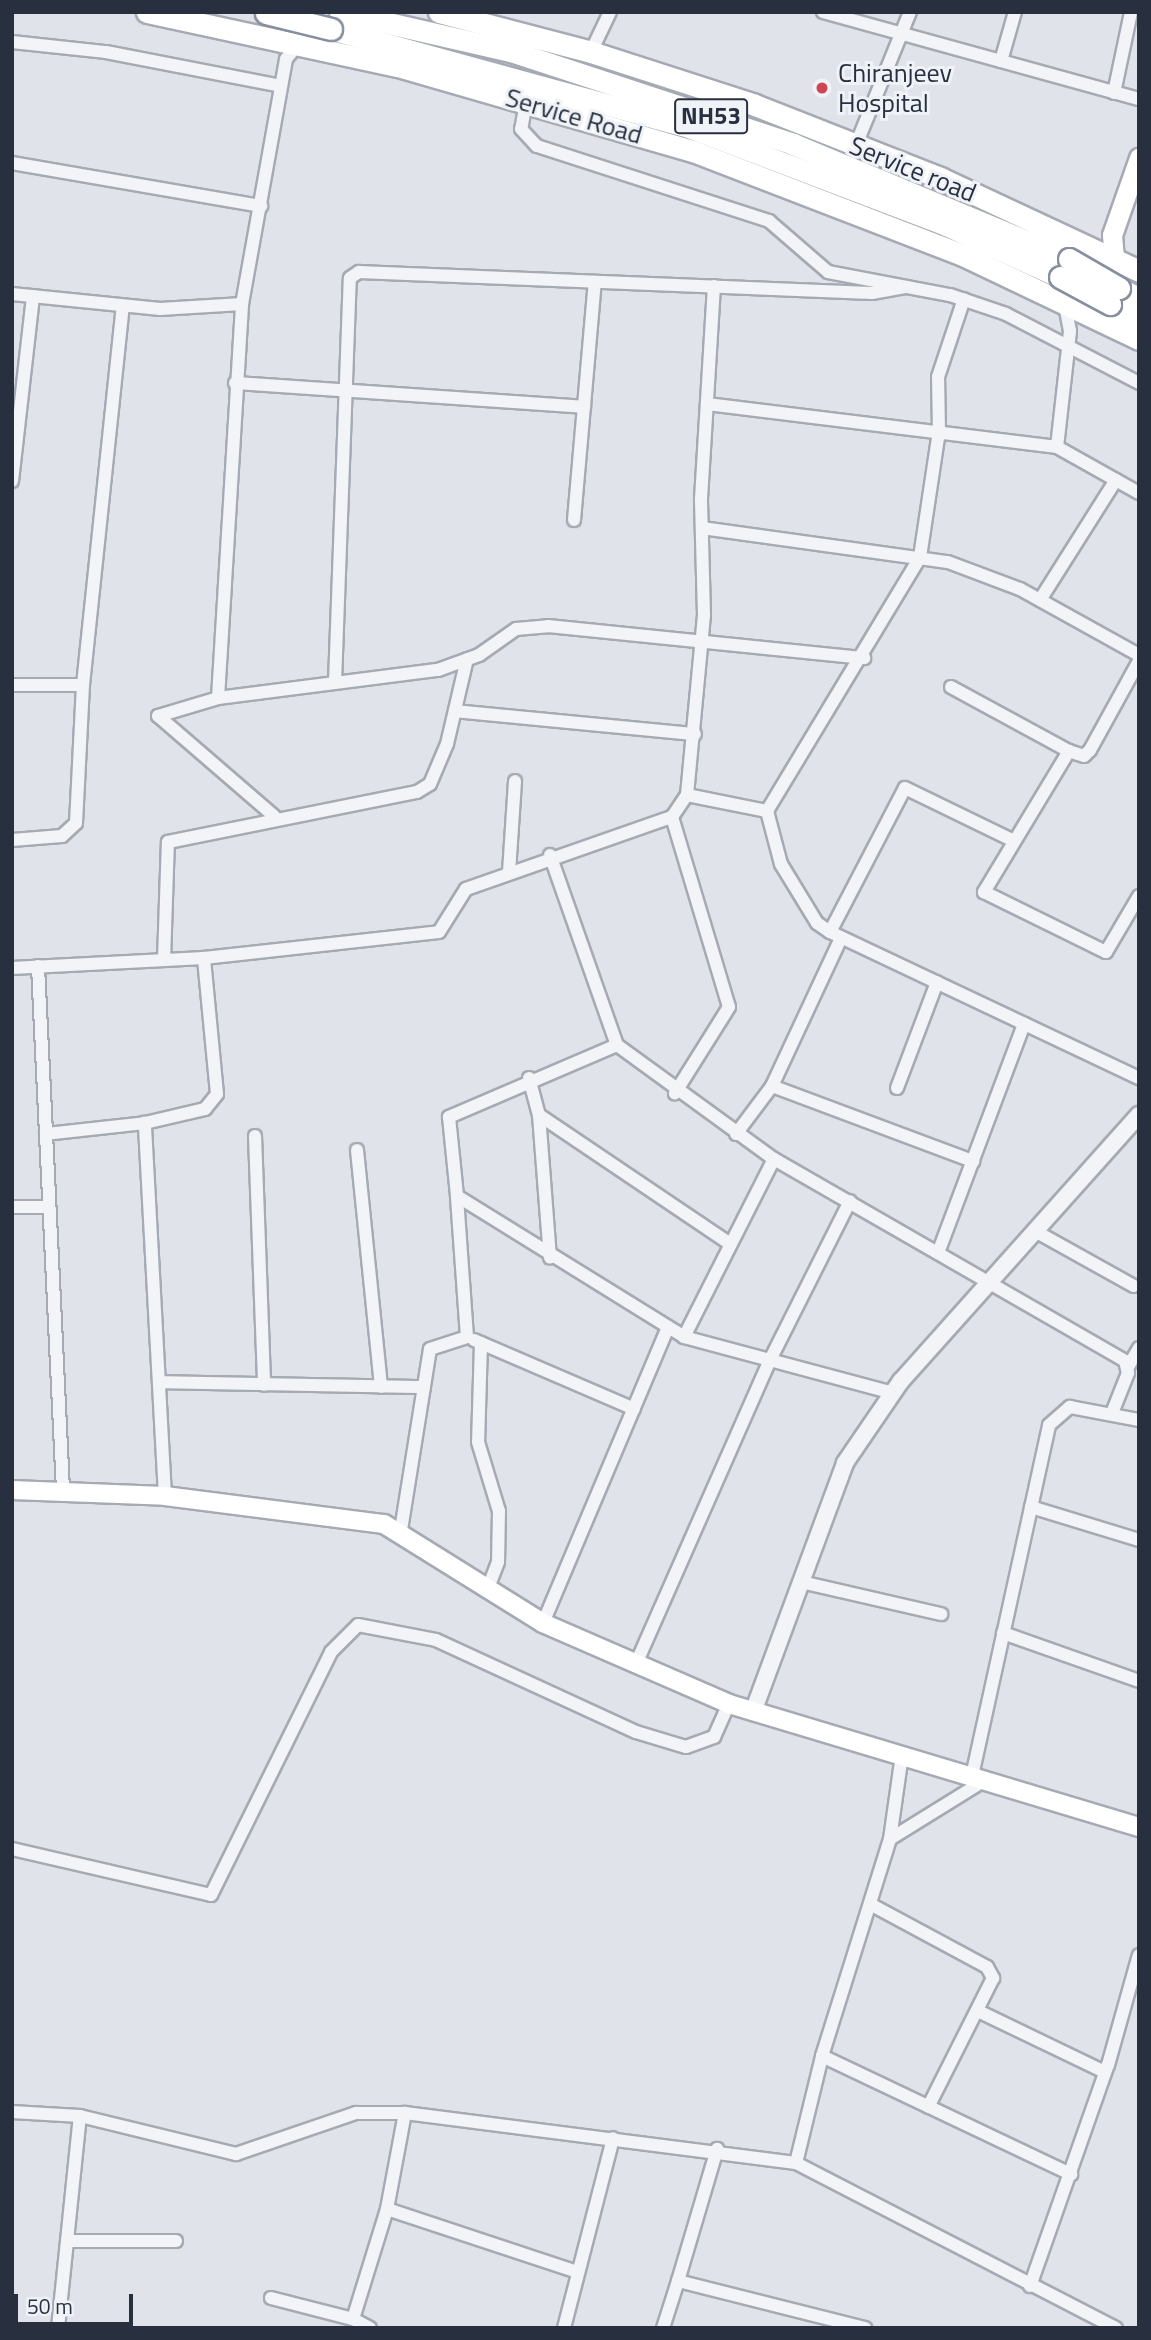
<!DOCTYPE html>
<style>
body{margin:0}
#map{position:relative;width:1151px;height:2340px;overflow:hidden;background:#e0e3e9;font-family:"Titillium Web",sans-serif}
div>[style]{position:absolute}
.roads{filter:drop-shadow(2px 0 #a5aab3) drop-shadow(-2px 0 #a5aab3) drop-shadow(0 2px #a5aab3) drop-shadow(0 -2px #a5aab3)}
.minor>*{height:12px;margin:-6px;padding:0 6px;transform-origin:6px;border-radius:6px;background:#f2f4f7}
.tertiary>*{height:16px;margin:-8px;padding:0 8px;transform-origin:8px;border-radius:8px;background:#f2f4f7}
.secondary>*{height:18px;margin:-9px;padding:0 9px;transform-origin:9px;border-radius:9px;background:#fff}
.primary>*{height:19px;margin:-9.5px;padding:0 9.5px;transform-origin:9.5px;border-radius:9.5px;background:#fff}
.trunk>*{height:21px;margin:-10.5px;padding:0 10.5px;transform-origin:10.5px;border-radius:10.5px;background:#fff}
.bridges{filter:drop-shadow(2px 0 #878f9f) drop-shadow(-2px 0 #878f9f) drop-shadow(0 2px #878f9f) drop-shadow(0 -2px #878f9f)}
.trunk-bridge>*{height:21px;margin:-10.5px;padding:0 10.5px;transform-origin:10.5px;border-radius:10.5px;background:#fff}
.dots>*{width:19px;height:19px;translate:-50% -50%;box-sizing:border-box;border:4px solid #eff2f6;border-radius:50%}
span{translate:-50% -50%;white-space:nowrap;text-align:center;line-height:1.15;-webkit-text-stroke:6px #eff2f6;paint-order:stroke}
.shield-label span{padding:2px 5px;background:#eff2f6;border:2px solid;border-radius:5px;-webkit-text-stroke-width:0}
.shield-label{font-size:24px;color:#283040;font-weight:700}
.poi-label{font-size:26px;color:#283040}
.left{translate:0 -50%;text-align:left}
.street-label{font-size:26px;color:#283040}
.frame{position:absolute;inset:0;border:14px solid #283040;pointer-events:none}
.scale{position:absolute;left:14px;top:2294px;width:119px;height:32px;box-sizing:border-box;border:4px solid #283040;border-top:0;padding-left:9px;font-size:21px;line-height:24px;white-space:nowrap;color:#283040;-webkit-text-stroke:5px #eff2f6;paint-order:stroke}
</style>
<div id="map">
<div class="roads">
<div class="minor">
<i style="left:823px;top:12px;width:328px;rotate:15.4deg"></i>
<i style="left:12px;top:42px;width:95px;rotate:6.1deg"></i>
<i style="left:106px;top:52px;width:178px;rotate:11deg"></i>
<i style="left:591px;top:52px;width:44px;rotate:-64.6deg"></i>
<i style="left:1001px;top:61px;width:51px;rotate:-74.1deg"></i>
<i style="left:1114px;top:93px;width:83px;rotate:-78.1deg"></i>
<i style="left:526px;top:102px;width:27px;rotate:100deg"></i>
<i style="left:521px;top:129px;width:23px;rotate:47deg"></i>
<i style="left:537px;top:146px;width:244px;rotate:17.9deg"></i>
<i style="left:769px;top:221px;width:78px;rotate:40.8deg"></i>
<i style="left:828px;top:272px;width:124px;rotate:10.7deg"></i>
<i style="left:950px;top:295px;width:59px;rotate:18.7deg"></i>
<i style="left:1006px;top:314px;width:150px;rotate:27.4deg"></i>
<i style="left:856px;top:145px;width:144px;rotate:-67.9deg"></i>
<i style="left:12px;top:163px;width:253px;rotate:9.8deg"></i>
<i style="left:714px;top:286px;width:215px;rotate:93.5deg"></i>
<i style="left:701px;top:501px;width:114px;rotate:88.5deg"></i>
<i style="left:704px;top:615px;width:181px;rotate:95.4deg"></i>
<i style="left:687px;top:795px;width:82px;rotate:11.3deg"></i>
<i style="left:767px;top:811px;width:55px;rotate:75.2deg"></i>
<i style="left:781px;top:864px;width:69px;rotate:58.6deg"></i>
<i style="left:817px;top:923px;width:16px;rotate:35deg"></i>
<i style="left:830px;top:932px;width:342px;rotate:25.3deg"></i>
<i style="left:12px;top:294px;width:149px;rotate:5.8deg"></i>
<i style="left:160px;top:309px;width:82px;rotate:-3.5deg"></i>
<i style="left:235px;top:383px;width:350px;rotate:3.9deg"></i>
<i style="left:707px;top:404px;width:353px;rotate:7deg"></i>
<i style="left:1057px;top:447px;width:94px;rotate:29.3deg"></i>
<i style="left:1057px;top:447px;width:117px;rotate:-83.6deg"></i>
<i style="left:1070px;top:331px;width:31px;rotate:-101deg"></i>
<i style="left:12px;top:481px;width:186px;rotate:-83.5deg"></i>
<i style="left:574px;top:520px;width:239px;rotate:-85deg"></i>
<i style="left:702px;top:528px;width:248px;rotate:7.9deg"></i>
<i style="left:948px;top:562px;width:77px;rotate:20.6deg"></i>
<i style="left:1020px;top:589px;width:136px;rotate:29deg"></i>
<i style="left:1040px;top:600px;width:142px;rotate:-57.7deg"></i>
<i style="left:1139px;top:661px;width:102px;rotate:118.8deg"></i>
<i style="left:1090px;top:750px;width:8px;rotate:135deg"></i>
<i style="left:1084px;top:756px;width:16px;rotate:-162deg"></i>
<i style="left:1069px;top:751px;width:165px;rotate:121.1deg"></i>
<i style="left:984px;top:892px;width:136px;rotate:26.2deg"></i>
<i style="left:1106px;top:952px;width:65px;rotate:-59.5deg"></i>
<i style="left:335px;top:682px;width:404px;rotate:-87.9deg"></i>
<i style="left:350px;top:278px;width:11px;rotate:-34deg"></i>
<i style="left:359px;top:272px;width:513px;rotate:2.34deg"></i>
<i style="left:872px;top:293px;width:35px;rotate:-10deg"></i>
<i style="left:12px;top:685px;width:71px"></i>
<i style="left:951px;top:687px;width:134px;rotate:28.5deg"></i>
<i style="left:218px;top:698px;width:222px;rotate:-7.3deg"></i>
<i style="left:438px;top:670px;width:44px;rotate:-20.1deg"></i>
<i style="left:479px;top:655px;width:45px;rotate:-35.1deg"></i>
<i style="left:516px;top:629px;width:32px;rotate:-5deg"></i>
<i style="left:548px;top:626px;width:318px;rotate:5.8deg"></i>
<i style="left:455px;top:711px;width:241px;rotate:5.5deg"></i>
<i style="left:767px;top:811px;width:297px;rotate:-58.9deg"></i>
<i style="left:920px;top:557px;width:126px;rotate:-81.4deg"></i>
<i style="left:939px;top:432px;width:55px;rotate:-91deg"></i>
<i style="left:938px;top:377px;width:82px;rotate:-71.6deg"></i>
<i style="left:274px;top:816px;width:153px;rotate:-139.2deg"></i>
<i style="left:158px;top:716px;width:63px;rotate:-16.7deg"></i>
<i style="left:218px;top:698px;width:395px;rotate:-86.5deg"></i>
<i style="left:242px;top:304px;width:249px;rotate:-79.8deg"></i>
<i style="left:286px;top:59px;width:17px;rotate:-50deg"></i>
<i style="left:297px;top:46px;width:31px;rotate:-79deg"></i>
<i style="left:672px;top:817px;width:198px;rotate:73.3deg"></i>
<i style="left:729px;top:1007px;width:102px;rotate:122.1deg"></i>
<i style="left:12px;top:840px;width:50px;rotate:-4.6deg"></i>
<i style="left:62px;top:836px;width:19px;rotate:-43deg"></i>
<i style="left:76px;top:823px;width:138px;rotate:-87.1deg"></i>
<i style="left:83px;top:685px;width:381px;rotate:-84deg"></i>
<i style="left:550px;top:855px;width:201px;rotate:70.6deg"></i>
<i style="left:617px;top:1045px;width:194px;rotate:36deg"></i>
<i style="left:774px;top:1159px;width:405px;rotate:29.9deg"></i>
<i style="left:1125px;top:1361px;width:12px;rotate:76deg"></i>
<i style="left:1128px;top:1373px;width:43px;rotate:111.8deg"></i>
<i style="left:509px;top:872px;width:91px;rotate:-86.2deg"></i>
<i style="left:830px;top:932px;width:162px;rotate:-62.5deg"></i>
<i style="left:905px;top:788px;width:119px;rotate:25.9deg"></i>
<i style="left:164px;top:960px;width:118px;rotate:-88.1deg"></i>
<i style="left:168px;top:842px;width:254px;rotate:-11.4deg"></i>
<i style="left:417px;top:792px;width:15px;rotate:-32deg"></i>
<i style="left:430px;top:784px;width:43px;rotate:-67deg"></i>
<i style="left:447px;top:744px;width:87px;rotate:-76.8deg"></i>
<i style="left:38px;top:966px;width:526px;rotate:87.27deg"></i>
<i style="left:12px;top:968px;width:192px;rotate:-3deg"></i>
<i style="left:204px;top:958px;width:236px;rotate:-6.3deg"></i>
<i style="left:439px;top:932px;width:51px;rotate:-57.9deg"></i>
<i style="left:466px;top:889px;width:218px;rotate:-19.3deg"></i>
<i style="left:672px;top:817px;width:27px;rotate:-56deg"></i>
<i style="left:617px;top:1045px;width:183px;rotate:156.8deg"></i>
<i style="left:449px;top:1117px;width:79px;rotate:84.2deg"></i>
<i style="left:457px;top:1196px;width:267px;rotate:31.8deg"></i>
<i style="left:684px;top:1337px;width:216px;rotate:15deg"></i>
<i style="left:529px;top:1078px;width:38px;rotate:75deg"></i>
<i style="left:539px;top:1115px;width:229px;rotate:34deg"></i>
<i style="left:772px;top:1086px;width:215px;rotate:20.5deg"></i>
<i style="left:897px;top:1088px;width:113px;rotate:-69.3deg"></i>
<i style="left:539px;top:1115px;width:143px;rotate:85.6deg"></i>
<i style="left:46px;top:1134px;width:100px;rotate:-6.3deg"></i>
<i style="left:736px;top:1134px;width:60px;rotate:-53.1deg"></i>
<i style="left:772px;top:1086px;width:163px;rotate:-65deg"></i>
<i style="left:255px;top:1136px;width:249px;rotate:87.9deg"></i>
<i style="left:357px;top:1150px;width:238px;rotate:84.2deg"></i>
<i style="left:12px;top:1207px;width:37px"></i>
<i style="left:1035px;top:1231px;width:113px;rotate:29.1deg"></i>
<i style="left:938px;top:1253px;width:245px;rotate:-69.4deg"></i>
<i style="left:684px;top:1337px;width:199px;rotate:-63.2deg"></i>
<i style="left:474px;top:1340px;width:174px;rotate:23.3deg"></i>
<i style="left:481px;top:1343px;width:99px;rotate:91.7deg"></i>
<i style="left:478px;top:1442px;width:72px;rotate:73.1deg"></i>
<i style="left:499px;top:1511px;width:51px;rotate:91.1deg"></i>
<i style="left:498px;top:1562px;width:31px;rotate:111deg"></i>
<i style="left:1128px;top:1367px;width:22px;rotate:-60deg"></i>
<i style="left:159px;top:1382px;width:265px;rotate:1.1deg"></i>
<i style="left:165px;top:1496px;width:374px;rotate:-93.1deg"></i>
<i style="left:145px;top:1123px;width:62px;rotate:-13.1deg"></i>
<i style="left:205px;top:1109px;width:19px;rotate:-51deg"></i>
<i style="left:217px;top:1094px;width:137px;rotate:-95.5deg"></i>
<i style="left:1031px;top:1507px;width:113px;rotate:17deg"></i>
<i style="left:401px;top:1530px;width:183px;rotate:-80.9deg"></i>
<i style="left:430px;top:1349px;width:39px;rotate:-18deg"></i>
<i style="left:467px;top:1337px;width:141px;rotate:-94.1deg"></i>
<i style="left:801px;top:1582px;width:144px;rotate:12.9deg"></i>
<i style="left:543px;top:1623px;width:321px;rotate:-67.1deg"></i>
<i style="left:1003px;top:1633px;width:144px;rotate:19.4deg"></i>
<i style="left:635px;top:1666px;width:332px;rotate:-66.2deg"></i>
<i style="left:769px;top:1362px;width:180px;rotate:-63.3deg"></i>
<i style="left:972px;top:1776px;width:359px;rotate:-77.6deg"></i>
<i style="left:1049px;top:1425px;width:28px;rotate:-41deg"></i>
<i style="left:1070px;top:1407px;width:70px;rotate:10.7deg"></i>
<i style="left:890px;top:1839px;width:112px;rotate:-31.8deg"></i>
<i style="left:12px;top:1849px;width:204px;rotate:13deg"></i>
<i style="left:211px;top:1895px;width:271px;rotate:-63.7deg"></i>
<i style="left:331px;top:1652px;width:38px;rotate:-45deg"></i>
<i style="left:358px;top:1625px;width:79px;rotate:10.9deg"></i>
<i style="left:436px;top:1640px;width:220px;rotate:24.7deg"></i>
<i style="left:636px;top:1732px;width:52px;rotate:16.7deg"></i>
<i style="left:686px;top:1747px;width:30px;rotate:-20deg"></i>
<i style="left:714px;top:1737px;width:36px;rotate:-66deg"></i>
<i style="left:870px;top:1904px;width:133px;rotate:28.3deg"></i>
<i style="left:987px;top:1967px;width:13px;rotate:61deg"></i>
<i style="left:993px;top:1978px;width:144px;rotate:116.7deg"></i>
<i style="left:978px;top:2011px;width:141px;rotate:25.7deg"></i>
<i style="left:822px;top:2056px;width:276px;rotate:25.4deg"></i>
<i style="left:12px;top:2112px;width:68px;rotate:3.4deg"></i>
<i style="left:80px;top:2116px;width:161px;rotate:13.7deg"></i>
<i style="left:236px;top:2154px;width:127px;rotate:-18.9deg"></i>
<i style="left:356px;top:2113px;width:49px"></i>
<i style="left:405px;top:2113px;width:394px;rotate:7.3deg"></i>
<i style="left:796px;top:2163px;width:360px;rotate:27.3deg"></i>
<i style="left:796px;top:2163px;width:110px;rotate:-76.3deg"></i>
<i style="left:822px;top:2056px;width:227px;rotate:-72.6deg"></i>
<i style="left:890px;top:1839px;width:85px;rotate:-81.9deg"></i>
<i style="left:387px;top:2209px;width:98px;rotate:-79.4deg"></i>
<i style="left:68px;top:2241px;width:108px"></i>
<i style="left:678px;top:2281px;width:138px;rotate:-73.5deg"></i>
<i style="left:1030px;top:2286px;width:234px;rotate:-70.6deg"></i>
<i style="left:1108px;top:2065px;width:114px;rotate:-74.3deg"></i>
<i style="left:271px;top:2298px;width:85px;rotate:14.4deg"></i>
<i style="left:58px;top:2328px;width:213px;rotate:-84.1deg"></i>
<i style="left:370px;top:2328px;width:19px;rotate:-152deg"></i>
<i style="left:353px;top:2319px;width:115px;rotate:-72.8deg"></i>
<i style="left:387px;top:2209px;width:201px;rotate:18.3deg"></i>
<i style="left:564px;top:2328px;width:196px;rotate:-75.5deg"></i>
<i style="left:663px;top:2328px;width:49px;rotate:-72.3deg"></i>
<i style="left:678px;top:2281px;width:193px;rotate:14.1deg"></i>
</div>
<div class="tertiary">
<i style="left:753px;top:1712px;width:265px;rotate:-69.7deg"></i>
<i style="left:845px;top:1463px;width:99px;rotate:-55.7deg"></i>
<i style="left:901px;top:1381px;width:357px;rotate:-48.2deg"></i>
</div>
<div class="secondary">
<i style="left:12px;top:1490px;width:153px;rotate:2.2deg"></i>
<i style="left:165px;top:1496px;width:221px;rotate:7.3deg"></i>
<i style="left:384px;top:1524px;width:187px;rotate:31.9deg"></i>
<i style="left:543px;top:1623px;width:203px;rotate:23.5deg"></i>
<i style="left:729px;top:1704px;width:428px;rotate:16.7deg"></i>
</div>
<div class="primary">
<i style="left:1108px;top:270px;width:13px;rotate:-63deg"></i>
<i style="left:1114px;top:258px;width:23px;rotate:-95deg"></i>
<i style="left:1112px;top:235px;width:82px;rotate:-70.7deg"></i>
</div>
<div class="trunk">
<i style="left:147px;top:12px;width:264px;rotate:12.2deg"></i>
<i style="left:405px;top:68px;width:300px;rotate:16.1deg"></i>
<i style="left:693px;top:151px;width:289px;rotate:21.1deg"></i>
<i style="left:963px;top:255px;width:195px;rotate:25.5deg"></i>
<i style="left:340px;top:12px;width:179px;rotate:12.9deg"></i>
<i style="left:514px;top:52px;width:294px;rotate:18.2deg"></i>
<i style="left:793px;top:144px;width:299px;rotate:22.6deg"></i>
<i style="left:439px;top:12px;width:157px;rotate:14.7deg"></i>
<i style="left:591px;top:52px;width:172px;rotate:17.9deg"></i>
<i style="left:755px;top:105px;width:199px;rotate:21.5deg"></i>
<i style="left:940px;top:178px;width:220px;rotate:25deg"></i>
<i style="left:331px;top:29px;width:365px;rotate:15.3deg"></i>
<i style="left:683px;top:125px;width:281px;rotate:20.8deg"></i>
<i style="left:946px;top:225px;width:125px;rotate:24.5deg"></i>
<i style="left:1119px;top:288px;width:22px;rotate:27deg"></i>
<i style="left:1110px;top:304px;width:33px;rotate:27deg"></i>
</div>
</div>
<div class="bridges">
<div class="trunk-bridge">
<i style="left:266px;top:13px;width:67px;rotate:13.8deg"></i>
<i style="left:1069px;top:259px;width:58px;rotate:30.1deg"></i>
<i style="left:1060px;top:277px;width:57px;rotate:28.4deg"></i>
</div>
</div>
<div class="dots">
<i style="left:822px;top:88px;background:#ce4554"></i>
</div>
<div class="shield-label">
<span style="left:711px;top:116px">NH53</span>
</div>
<div class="poi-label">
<span class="left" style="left:838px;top:88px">Chiranjeev<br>Hospital</span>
</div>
<div class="street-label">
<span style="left:574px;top:116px;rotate:16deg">Service Road</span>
<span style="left:913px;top:169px;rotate:22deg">Service road</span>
</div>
<div class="frame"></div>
<div class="scale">50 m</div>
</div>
